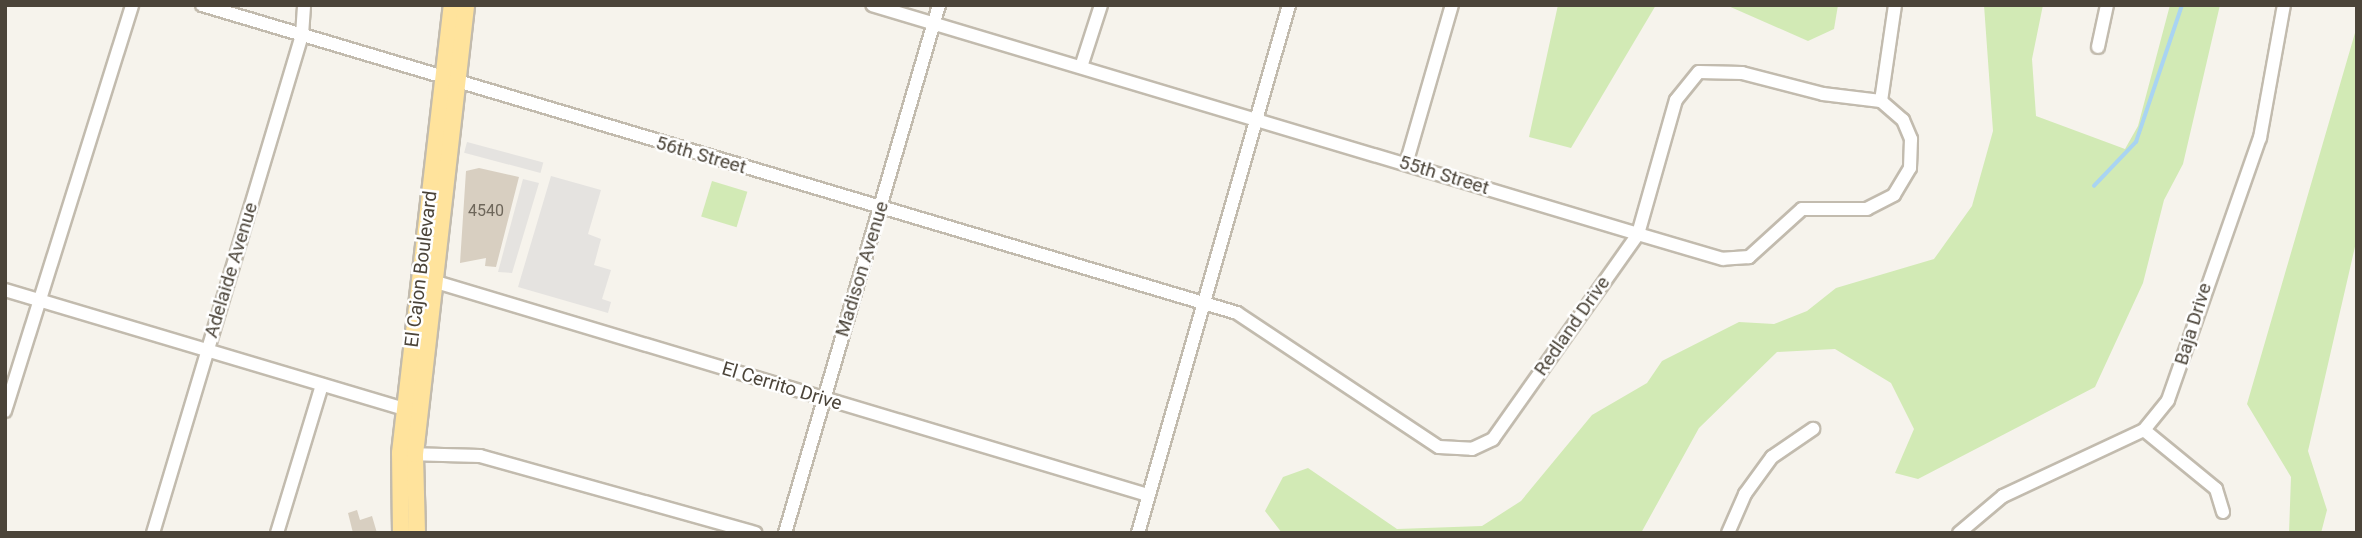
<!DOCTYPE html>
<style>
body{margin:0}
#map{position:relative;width:2362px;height:538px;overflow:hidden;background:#f6f3ec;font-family:Roboto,sans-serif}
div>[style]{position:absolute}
.green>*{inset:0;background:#d2eab5;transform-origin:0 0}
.parking>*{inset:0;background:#e5e3e0;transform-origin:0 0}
.stream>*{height:3.5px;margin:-1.75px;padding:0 1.75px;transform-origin:1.75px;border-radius:1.75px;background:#a9d4f2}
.building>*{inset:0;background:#d8cfc1}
.roads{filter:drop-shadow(2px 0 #c2bbae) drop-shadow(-2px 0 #c2bbae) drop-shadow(0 2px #c2bbae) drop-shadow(0 -2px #c2bbae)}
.minor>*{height:12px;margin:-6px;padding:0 6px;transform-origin:6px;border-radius:6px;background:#fff}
.major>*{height:16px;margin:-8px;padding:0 8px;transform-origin:8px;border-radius:8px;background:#ffe39c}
span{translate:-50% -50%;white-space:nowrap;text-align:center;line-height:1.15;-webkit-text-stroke:5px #fff;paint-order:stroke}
.number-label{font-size:16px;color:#6e675b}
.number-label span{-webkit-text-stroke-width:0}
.street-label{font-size:19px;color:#4b4439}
.frame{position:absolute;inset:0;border:7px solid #4b4439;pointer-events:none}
</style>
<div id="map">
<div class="green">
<i style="clip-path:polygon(1558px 5px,1656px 5px,1571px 148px,1529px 137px)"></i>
<i style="clip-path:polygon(1726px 5px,1838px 5px,1834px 29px,1808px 41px)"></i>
<i style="clip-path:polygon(1984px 5px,2043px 5px,2032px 59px,2036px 116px,2125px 149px,2138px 126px,2170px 5px,2220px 5px,2183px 164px,2164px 200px,2143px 283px,2095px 387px,1918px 479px,1895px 473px,1914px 429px,1891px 383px,1835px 349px,1777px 352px,1699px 428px,1641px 533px,1282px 533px,1265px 511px,1283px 477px,1308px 468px,1397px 529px,1482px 526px,1521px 501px,1592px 415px,1647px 383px,1662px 361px,1739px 322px,1774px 324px,1807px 311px,1836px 288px,1934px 259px,1972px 206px,1993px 131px)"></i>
<i style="clip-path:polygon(2357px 26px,2357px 238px,2308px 451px,2327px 510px,2321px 533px,2289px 533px,2291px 477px,2247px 404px)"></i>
<i style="left:712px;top:181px;width:37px;height:37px;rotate:17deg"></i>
</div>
<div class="parking">
<i style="left:467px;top:142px;width:79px;height:11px;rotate:15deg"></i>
<i style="clip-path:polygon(551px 176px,601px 190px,588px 234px,601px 239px,594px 265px,611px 270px,602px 299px,611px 302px,608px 313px,518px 287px)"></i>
<i style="clip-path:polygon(523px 179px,539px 183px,512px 273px,498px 272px)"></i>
</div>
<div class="stream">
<i style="left:2094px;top:186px;width:61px;rotate:-46.3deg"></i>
<i style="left:2136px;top:142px;width:145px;rotate:-71.4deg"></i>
</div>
<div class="building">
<i style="clip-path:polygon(479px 168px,519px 177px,496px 267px,485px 266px,486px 258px,460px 263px,466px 171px)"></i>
<i style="clip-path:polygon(357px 510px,360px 520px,372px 516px,377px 533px,353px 533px,348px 513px)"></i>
</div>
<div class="roads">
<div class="minor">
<i style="left:202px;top:5px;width:1080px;rotate:16.57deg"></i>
<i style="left:1237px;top:313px;width:242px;rotate:33.6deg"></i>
<i style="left:1439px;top:447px;width:33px;rotate:3deg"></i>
<i style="left:1472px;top:449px;width:23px;rotate:-25deg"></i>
<i style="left:1493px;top:439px;width:251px;rotate:-54.7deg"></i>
<i style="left:1638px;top:234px;width:139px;rotate:-74.2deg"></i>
<i style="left:1676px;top:100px;width:36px;rotate:-51deg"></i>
<i style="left:1699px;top:72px;width:43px;rotate:1.3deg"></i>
<i style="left:1742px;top:73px;width:84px;rotate:14.5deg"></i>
<i style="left:1823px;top:94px;width:58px;rotate:6.9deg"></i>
<i style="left:1881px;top:101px;width:29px;rotate:41deg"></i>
<i style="left:1903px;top:120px;width:21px;rotate:67deg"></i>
<i style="left:1911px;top:139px;width:29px;rotate:92deg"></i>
<i style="left:1910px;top:168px;width:31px;rotate:121deg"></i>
<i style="left:1894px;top:195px;width:30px;rotate:153deg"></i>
<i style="left:1867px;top:209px;width:65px;rotate:180deg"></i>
<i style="left:1802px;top:209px;width:72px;rotate:137.8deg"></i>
<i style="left:1749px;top:257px;width:26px;rotate:176deg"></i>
<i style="left:1723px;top:259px;width:89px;rotate:-163.6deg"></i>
<i style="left:1638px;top:234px;width:799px;rotate:-163.36deg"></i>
<i style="left:2098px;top:47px;width:43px;rotate:-77.9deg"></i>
<i style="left:1081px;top:67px;width:65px;rotate:-72.1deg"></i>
<i style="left:1881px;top:101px;width:97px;rotate:-81.7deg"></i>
<i style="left:1406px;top:164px;width:166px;rotate:-73.9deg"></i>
<i style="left:426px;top:279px;width:749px;rotate:16.67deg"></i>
<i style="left:5px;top:290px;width:424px;rotate:16.6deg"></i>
<i style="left:5px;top:411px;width:425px;rotate:-72.6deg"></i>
<i style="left:2144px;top:430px;width:93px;rotate:39.3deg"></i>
<i style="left:2216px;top:489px;width:24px;rotate:73deg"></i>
<i style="left:407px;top:454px;width:73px;rotate:1.6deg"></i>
<i style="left:480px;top:456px;width:286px;rotate:15.6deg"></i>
<i style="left:153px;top:533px;width:520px;rotate:-73.34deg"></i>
<i style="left:302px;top:35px;width:30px;rotate:-86deg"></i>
<i style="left:277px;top:533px;width:155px;rotate:-73.1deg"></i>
<i style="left:785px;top:533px;width:550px;rotate:-73.74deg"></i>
<i style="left:1138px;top:533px;width:549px;rotate:-74.04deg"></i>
<i style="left:1728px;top:533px;width:43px;rotate:-66.4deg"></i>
<i style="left:1745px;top:494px;width:46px;rotate:-53.9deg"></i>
<i style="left:1772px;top:457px;width:50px;rotate:-34.3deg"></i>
<i style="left:1959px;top:533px;width:57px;rotate:-40.1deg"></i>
<i style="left:2003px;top:496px;width:156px;rotate:-25.1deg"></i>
<i style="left:2144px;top:430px;width:38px;rotate:-51deg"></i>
<i style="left:2168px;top:400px;width:278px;rotate:-70.7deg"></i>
<i style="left:2260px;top:138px;width:135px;rotate:-79.8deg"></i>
</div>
<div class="major">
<i style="left:401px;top:533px;width:80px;rotate:-90.7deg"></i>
<i style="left:400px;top:453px;width:451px;rotate:-83.4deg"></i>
<i style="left:417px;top:533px;width:79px;rotate:-91.5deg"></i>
<i style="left:415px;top:454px;width:452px;rotate:-83.5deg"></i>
</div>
</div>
<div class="number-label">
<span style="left:486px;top:211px">4540</span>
</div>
<div class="street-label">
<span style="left:701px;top:155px;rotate:16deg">56th Street</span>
<span style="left:1444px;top:175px;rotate:17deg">55th Street</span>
<span style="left:421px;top:269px;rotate:-83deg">El Cajon Boulevard</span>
<span style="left:862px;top:269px;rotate:-73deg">Madison Avenue</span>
<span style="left:231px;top:270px;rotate:-73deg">Adelaide Avenue</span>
<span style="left:2193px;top:324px;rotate:-73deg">Baja Drive</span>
<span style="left:1572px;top:326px;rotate:-55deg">Redland Drive</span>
<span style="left:782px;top:386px;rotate:17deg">El Cerrito Drive</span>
</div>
<div class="frame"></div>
</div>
